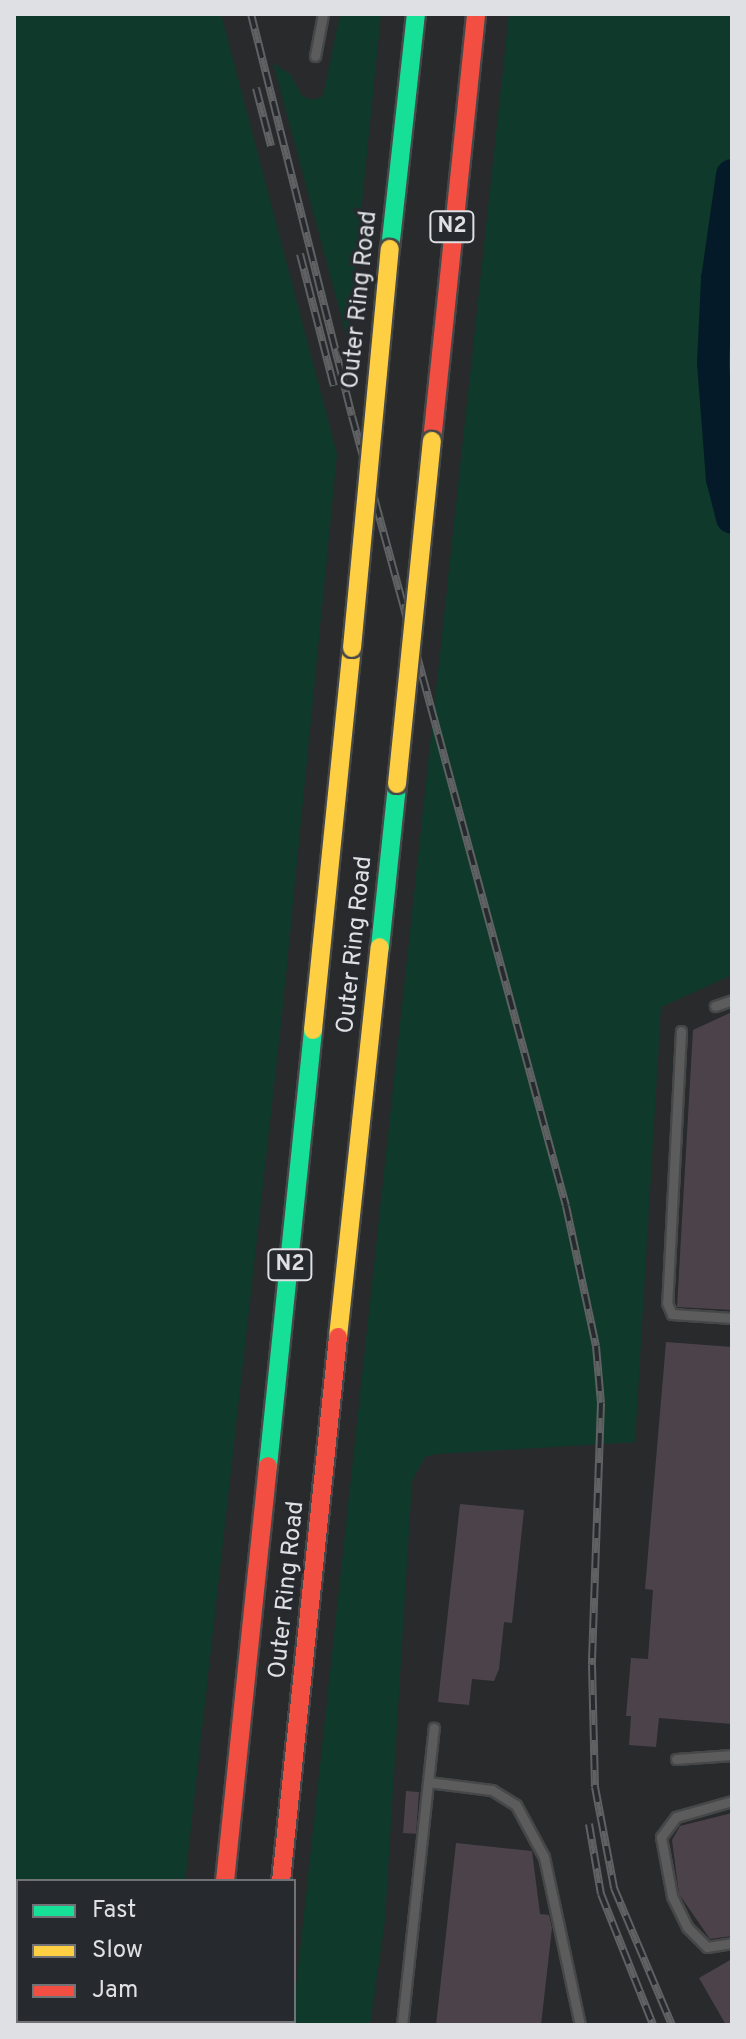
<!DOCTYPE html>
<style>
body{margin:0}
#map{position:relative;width:746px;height:2039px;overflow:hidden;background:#282a2c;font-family:Overpass,sans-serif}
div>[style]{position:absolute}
.green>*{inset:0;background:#0f3a2b}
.river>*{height:32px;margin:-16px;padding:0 16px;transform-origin:16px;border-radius:16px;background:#041a29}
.building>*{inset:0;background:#4c434a;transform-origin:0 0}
.roads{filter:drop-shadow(2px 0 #464748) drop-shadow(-2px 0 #464748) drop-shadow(0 2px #464748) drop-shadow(0 -2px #464748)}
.lane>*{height:9px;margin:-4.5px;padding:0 4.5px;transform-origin:4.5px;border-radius:4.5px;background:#5d5c5c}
.fast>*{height:18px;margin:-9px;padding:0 9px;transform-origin:9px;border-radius:9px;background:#16e098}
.slow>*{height:18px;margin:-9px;padding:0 9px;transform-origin:9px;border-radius:9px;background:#ffcf43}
.jam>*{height:18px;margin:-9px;padding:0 9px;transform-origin:9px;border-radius:9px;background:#f24e42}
.rail>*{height:8px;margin-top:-4px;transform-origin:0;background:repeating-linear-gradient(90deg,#26292e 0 15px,#606162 0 30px);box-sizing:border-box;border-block:2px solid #606162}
.bridges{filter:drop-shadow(2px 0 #464748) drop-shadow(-2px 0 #464748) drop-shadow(0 2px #464748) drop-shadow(0 -2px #464748)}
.slow-bridge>*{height:18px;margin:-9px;padding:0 9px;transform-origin:9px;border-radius:9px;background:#ffcf43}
span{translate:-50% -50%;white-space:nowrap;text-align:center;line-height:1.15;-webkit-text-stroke:7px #26292e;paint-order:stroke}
.shield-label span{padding:2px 6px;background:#26292e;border:2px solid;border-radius:6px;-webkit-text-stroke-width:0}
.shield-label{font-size:22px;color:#dee0e3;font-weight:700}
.street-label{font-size:24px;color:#dee0e3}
.frame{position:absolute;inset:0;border:16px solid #dee0e3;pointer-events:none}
.legend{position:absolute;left:16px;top:1879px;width:280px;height:144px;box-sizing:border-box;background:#26292e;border:2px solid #707276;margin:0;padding:10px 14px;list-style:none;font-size:24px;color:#dee0e3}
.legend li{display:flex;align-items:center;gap:16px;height:40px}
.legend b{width:40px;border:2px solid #707276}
</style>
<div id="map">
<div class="green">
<i style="clip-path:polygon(14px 14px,221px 14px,337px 454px,282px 1015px,185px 1881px,18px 1881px,18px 2021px,169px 2021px,169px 2025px,14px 2025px)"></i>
<i style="clip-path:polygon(340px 14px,381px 14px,348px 342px,273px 63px,290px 74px,302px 96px,313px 100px,323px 96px)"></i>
<i style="clip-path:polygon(509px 14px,732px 14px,732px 975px,661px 1007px,635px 1442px,437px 1454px,425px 1457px,412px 1481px,385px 1920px,370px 2025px,292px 2025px)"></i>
</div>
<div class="river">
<i style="left:732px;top:175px;width:105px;rotate:98.2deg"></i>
<i style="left:717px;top:279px;width:84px;rotate:92.7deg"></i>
<i style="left:713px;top:363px;width:116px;rotate:85.6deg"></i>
<i style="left:722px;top:479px;width:40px;rotate:75.6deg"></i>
</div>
<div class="building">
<i style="clip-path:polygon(732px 1012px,732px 1310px,677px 1307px,693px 1030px)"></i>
<i style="clip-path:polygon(666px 1342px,732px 1347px,732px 1724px,659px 1718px,656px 1747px,629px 1745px,631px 1716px,626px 1716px,631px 1658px,648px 1659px,653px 1590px,645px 1589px)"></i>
<i style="clip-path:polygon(460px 1504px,524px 1510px,512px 1623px,504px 1622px,499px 1669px,494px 1681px,472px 1679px,469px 1705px,438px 1702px)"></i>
<i style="left:406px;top:1791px;width:13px;height:42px;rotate:4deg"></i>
<i style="clip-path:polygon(732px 1813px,732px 1936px,710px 1939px,679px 1894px,672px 1840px,680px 1826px)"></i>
<i style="clip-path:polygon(456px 1843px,532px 1851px,540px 1914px,549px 1915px,552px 1928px,541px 2025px,436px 2025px)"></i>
<i style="clip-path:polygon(732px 1959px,732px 2025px,726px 2025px,699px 1978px)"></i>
</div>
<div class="roads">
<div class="lane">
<i style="left:315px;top:56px;width:43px;rotate:-79.2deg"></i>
<i style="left:715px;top:1006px;width:18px;rotate:-19deg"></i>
<i style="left:681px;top:1031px;width:272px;rotate:92.9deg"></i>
<i style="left:667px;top:1303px;width:12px;rotate:66deg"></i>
<i style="left:672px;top:1314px;width:60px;rotate:3.8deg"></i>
<i style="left:676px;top:1759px;width:56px;rotate:-4.1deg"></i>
<i style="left:428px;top:1782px;width:64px;rotate:7.1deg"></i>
<i style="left:492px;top:1790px;width:28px;rotate:32deg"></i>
<i style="left:516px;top:1805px;width:59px;rotate:61.7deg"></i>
<i style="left:544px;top:1857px;width:172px;rotate:77.9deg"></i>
<i style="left:732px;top:1801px;width:58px;rotate:164.1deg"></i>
<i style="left:676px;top:1817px;width:25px;rotate:127deg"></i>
<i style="left:661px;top:1837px;width:60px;rotate:79.4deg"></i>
<i style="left:672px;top:1896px;width:34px;rotate:64deg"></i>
<i style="left:687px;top:1927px;width:28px;rotate:45deg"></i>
<i style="left:707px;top:1947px;width:25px;rotate:-9deg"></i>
<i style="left:402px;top:2025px;width:299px;rotate:-83.9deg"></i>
</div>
<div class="fast">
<i style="left:390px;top:249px;width:236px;rotate:-83.7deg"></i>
<i style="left:380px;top:947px;width:164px;rotate:-84deg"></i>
<i style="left:268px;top:1466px;width:438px;rotate:-84.1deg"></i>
<i style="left:265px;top:2021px;width:4px;rotate:90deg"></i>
</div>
<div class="slow">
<i style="left:313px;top:1030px;width:384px;rotate:-84.2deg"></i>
<i style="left:338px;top:1337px;width:392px;rotate:-83.9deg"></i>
</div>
<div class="jam">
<i style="left:432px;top:441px;width:429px;rotate:-84.1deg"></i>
<i style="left:225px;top:1881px;width:417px;rotate:-84.1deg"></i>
<i style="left:281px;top:1881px;width:547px;rotate:-84.02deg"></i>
<i style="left:209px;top:2025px;width:4px;rotate:-76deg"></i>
</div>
</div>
<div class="rail">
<i style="left:251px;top:14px;width:414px;rotate:75.9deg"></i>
<i style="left:352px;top:416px;width:818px;rotate:74.84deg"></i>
<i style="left:566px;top:1206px;width:143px;rotate:77.9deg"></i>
<i style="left:596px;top:1346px;width:57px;rotate:85deg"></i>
<i style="left:601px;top:1403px;width:262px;rotate:92deg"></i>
<i style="left:592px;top:1665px;width:122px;rotate:88.6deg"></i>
<i style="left:595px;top:1787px;width:103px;rotate:79.3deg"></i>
<i style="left:614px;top:1888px;width:149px;rotate:67.1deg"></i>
<i style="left:256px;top:88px;width:60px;rotate:75.5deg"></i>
<i style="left:300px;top:254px;width:136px;rotate:75.6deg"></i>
<i style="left:589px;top:1824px;width:71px;rotate:80.3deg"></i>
<i style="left:601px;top:1894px;width:141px;rotate:68.3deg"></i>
</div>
<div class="bridges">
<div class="slow-bridge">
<i style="left:352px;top:648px;width:401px;rotate:-84.6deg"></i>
<i style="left:397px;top:784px;width:345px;rotate:-84.2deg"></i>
</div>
</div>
<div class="shield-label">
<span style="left:452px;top:227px">N2</span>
<span style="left:290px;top:1265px">N2</span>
</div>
<div class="street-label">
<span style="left:361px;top:300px;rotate:-84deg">Outer Ring Road</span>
<span style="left:356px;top:945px;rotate:-84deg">Outer Ring Road</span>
<span style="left:288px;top:1590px;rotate:-84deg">Outer Ring Road</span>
</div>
<div class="frame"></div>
<ul class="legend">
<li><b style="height:10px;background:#16e098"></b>Fast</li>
<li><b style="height:10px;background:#ffcf43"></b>Slow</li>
<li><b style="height:10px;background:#f24e42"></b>Jam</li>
</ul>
</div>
